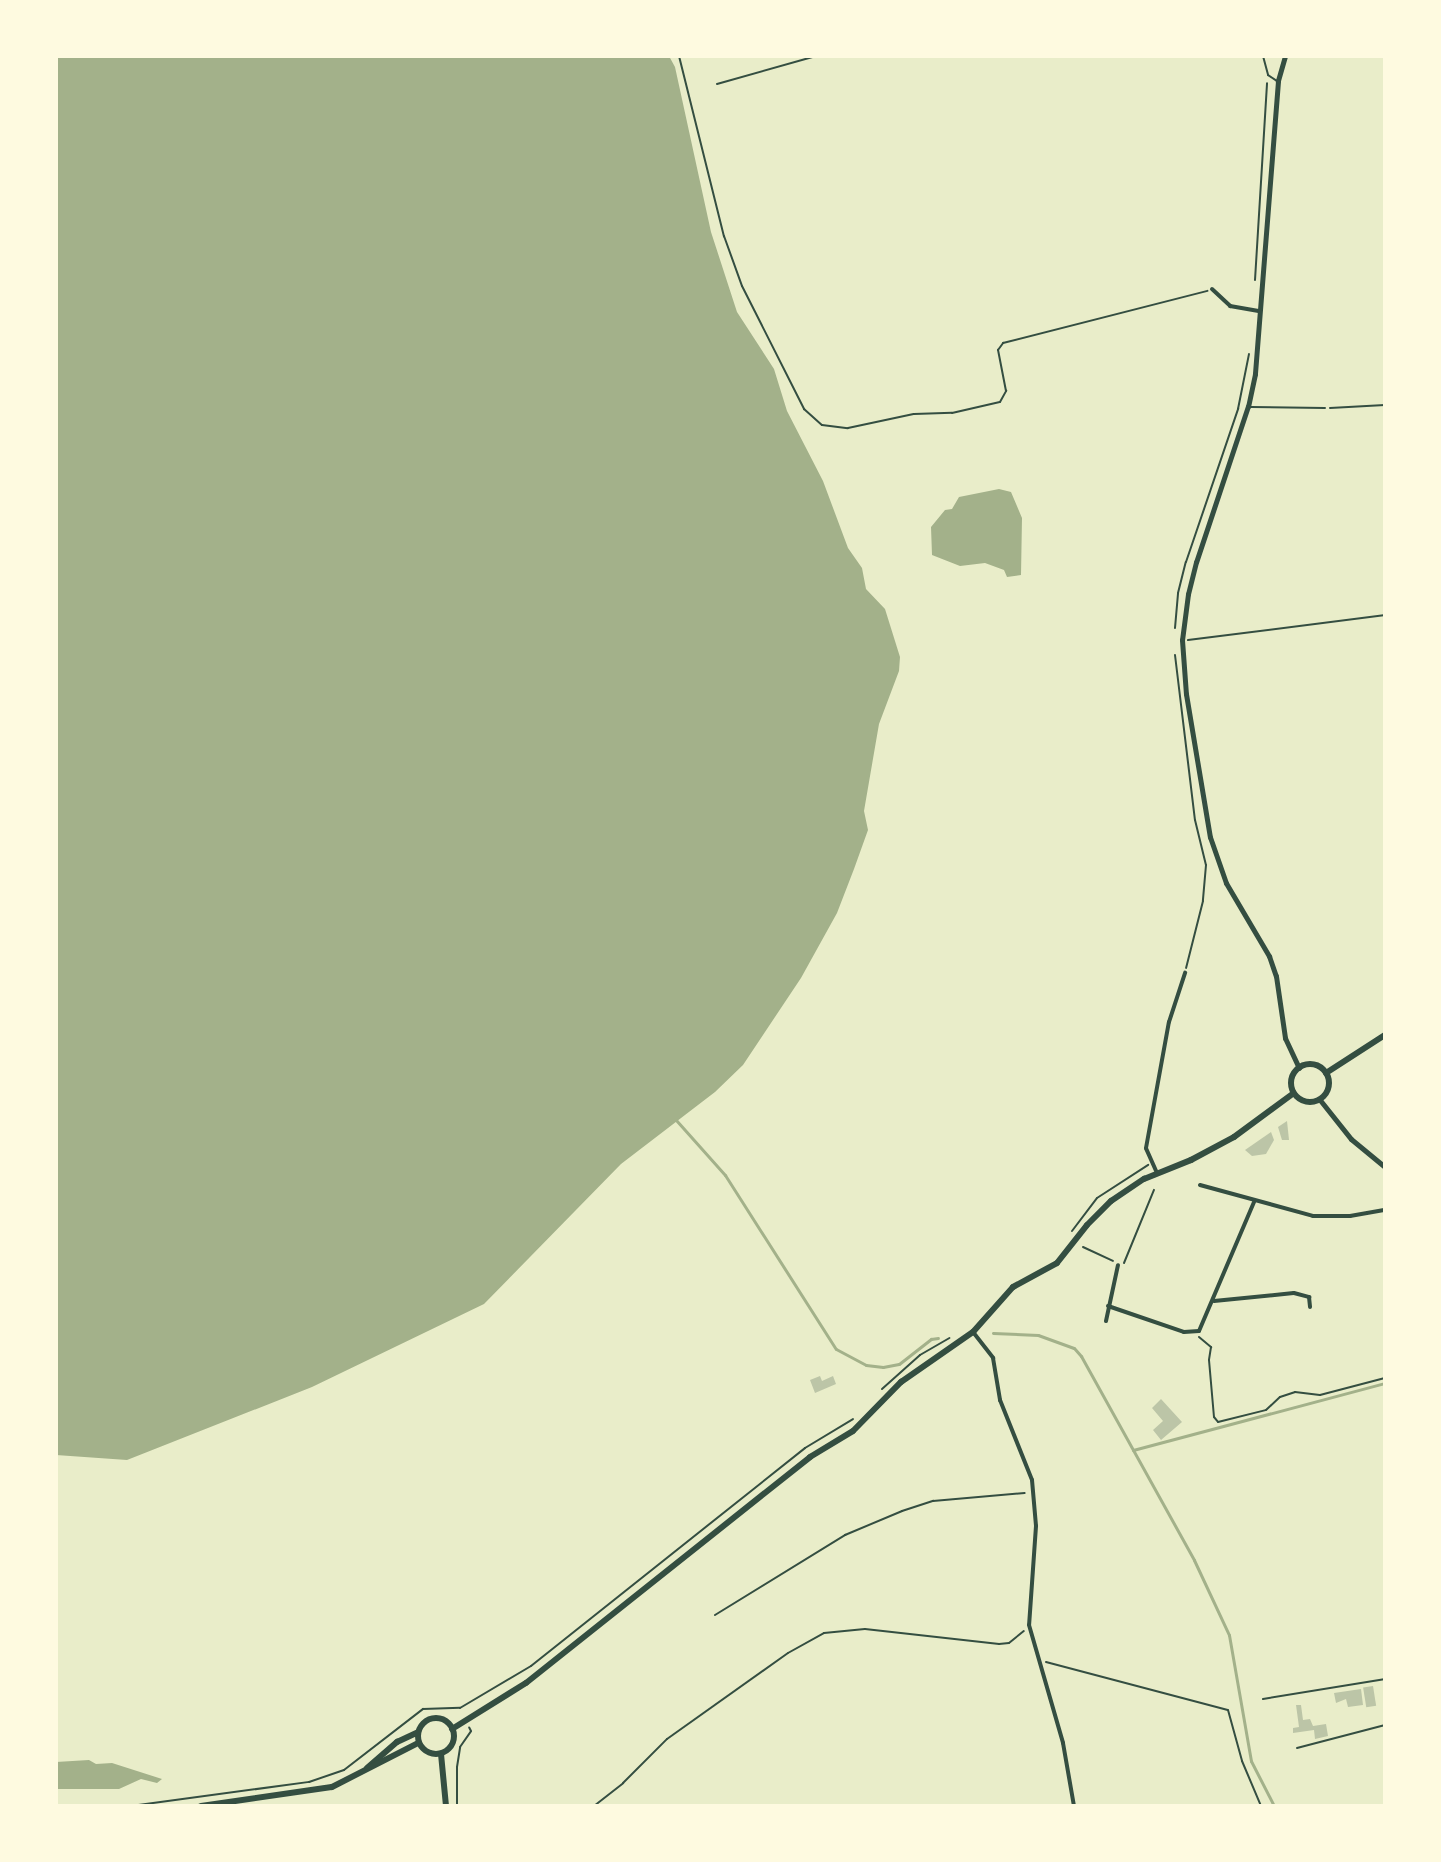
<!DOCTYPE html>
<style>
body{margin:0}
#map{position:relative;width:1441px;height:1862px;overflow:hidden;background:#e9edc9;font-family:"Roboto Condensed",sans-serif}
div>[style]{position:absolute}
.water>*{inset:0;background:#a3b18a}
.stream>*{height:3px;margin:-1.5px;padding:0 1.5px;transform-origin:1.5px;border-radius:1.5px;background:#a3b18a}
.building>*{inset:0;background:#bcc5a7;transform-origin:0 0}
.path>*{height:2px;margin:-1px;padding:0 1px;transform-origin:1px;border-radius:1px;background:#344e41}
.service>*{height:2px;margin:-1px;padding:0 1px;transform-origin:1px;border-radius:1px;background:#344e41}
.minor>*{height:4px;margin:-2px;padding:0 2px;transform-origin:2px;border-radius:2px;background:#344e41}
.tertiary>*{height:5px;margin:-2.5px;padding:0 2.5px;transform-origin:2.5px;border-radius:2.5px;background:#344e41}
.secondary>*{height:6px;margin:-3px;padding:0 3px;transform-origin:3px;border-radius:3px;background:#344e41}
.secondary>.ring{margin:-3px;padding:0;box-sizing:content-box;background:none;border:6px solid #344e41;border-radius:50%}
span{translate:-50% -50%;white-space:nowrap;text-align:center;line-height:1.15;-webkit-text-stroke:8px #fefae0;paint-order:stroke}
.frame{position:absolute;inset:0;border:58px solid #fefae0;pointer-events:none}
</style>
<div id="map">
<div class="water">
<i style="clip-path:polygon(56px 56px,669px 56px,675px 67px,711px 232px,737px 312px,774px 369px,787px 411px,823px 481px,848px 548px,862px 568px,866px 589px,885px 609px,900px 657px,899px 671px,879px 724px,864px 811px,868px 830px,854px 869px,837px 913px,801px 978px,743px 1065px,715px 1092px,621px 1164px,484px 1304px,312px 1387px,127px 1460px,56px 1455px)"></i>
<i style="clip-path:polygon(999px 489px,1011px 492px,1022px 518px,1021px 575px,1007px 577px,1004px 570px,985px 563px,960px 566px,932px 555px,931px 527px,945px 510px,952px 509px,959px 497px)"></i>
<i style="clip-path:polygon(89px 1760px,96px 1764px,112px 1763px,162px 1779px,157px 1783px,141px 1779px,119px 1789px,56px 1789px,56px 1762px)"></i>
</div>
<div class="stream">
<i style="left:676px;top:1120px;width:74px;rotate:48.3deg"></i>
<i style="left:725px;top:1175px;width:206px;rotate:57.5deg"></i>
<i style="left:836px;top:1349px;width:34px;rotate:28deg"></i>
<i style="left:866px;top:1365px;width:17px;rotate:7deg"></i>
<i style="left:883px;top:1367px;width:16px;rotate:-11deg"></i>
<i style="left:899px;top:1364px;width:41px;rotate:-38deg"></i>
<i style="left:931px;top:1339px;width:7px;rotate:-8deg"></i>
<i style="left:993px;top:1333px;width:45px;rotate:2.5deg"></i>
<i style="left:1038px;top:1335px;width:38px;rotate:20deg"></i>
<i style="left:1074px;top:1348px;width:11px;rotate:49deg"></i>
<i style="left:1081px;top:1356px;width:233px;rotate:61deg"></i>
<i style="left:1194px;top:1560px;width:83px;rotate:65deg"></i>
<i style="left:1229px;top:1635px;width:128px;rotate:80.1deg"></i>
<i style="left:1251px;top:1761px;width:51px;rotate:62.9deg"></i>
<i style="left:1133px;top:1450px;width:261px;rotate:-14.9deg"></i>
</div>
<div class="building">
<i style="clip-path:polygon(1287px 1121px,1289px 1140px,1282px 1140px,1278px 1127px)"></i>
<i style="clip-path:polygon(1271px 1132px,1274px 1140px,1266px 1154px,1252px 1156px,1245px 1150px)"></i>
<i style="clip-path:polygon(820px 1376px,822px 1381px,833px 1376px,836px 1384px,815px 1393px,810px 1380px)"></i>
<i style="clip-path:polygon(1161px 1399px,1182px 1422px,1161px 1440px,1153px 1430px,1163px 1421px,1152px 1408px)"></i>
<i style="left:1373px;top:1686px;width:20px;height:10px;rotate:81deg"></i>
<i style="clip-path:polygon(1361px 1689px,1363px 1705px,1348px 1707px,1346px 1699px,1336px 1703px,1334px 1693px)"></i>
<i style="clip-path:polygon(1296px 1705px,1301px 1705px,1303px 1720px,1310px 1719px,1313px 1726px,1326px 1724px,1328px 1736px,1315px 1739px,1314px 1730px,1293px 1733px,1293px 1728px,1299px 1727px)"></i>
</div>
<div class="path">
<i style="left:679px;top:56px;width:186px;rotate:76deg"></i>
<i style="left:724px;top:236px;width:53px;rotate:70.2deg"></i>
<i style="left:742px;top:286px;width:138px;rotate:63.2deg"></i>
<i style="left:804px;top:409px;width:24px;rotate:42deg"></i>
<i style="left:822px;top:425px;width:26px;rotate:7deg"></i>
<i style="left:848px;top:428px;width:67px;rotate:-12deg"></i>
<i style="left:914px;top:414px;width:38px;rotate:-2deg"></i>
<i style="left:952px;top:413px;width:49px;rotate:-12.9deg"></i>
<i style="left:1000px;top:402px;width:13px;rotate:-61deg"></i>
<i style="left:1006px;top:391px;width:42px;rotate:-101deg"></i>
<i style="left:998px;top:350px;width:9px;rotate:-54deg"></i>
<i style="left:1003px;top:343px;width:211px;rotate:-14.3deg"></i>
<i style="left:717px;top:84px;width:103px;rotate:-15.8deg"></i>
<i style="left:1255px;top:280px;width:197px;rotate:-86.5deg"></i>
<i style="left:1330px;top:408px;width:55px;rotate:-3.1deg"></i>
<i style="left:1175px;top:628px;width:35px;rotate:-85deg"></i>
<i style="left:1178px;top:593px;width:32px;rotate:-76deg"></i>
<i style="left:1186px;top:562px;width:162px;rotate:-71.2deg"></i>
<i style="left:1238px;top:409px;width:56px;rotate:-78.7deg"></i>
<i style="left:1188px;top:640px;width:199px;rotate:-7.2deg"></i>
<i style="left:1175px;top:655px;width:166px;rotate:83.1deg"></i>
<i style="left:1195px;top:820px;width:46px;rotate:76.3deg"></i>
<i style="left:1206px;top:865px;width:36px;rotate:95deg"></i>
<i style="left:1203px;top:901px;width:69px;rotate:104.2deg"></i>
<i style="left:1072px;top:1231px;width:41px;rotate:-52.9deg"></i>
<i style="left:1097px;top:1198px;width:61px;rotate:-32.9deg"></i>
<i style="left:1083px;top:1247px;width:33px;rotate:25deg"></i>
<i style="left:1124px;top:1263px;width:79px;rotate:-67.7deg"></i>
<i style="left:1199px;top:1337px;width:16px;rotate:40deg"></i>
<i style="left:1211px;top:1347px;width:13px;rotate:99deg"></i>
<i style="left:1209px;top:1360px;width:57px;rotate:85deg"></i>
<i style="left:1214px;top:1417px;width:6px;rotate:51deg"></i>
<i style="left:1218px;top:1422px;width:49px;rotate:-14deg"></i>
<i style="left:1266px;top:1410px;width:19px;rotate:-43deg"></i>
<i style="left:1280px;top:1397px;width:16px;rotate:-18deg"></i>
<i style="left:1295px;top:1392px;width:25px;rotate:7deg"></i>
<i style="left:1320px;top:1395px;width:67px;rotate:-14.7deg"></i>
<i style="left:882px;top:1389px;width:51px;rotate:-41.8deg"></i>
<i style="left:920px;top:1355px;width:34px;rotate:-30deg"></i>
<i style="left:715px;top:1615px;width:153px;rotate:-31.6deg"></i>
<i style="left:845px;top:1535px;width:62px;rotate:-22.8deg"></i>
<i style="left:902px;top:1511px;width:33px;rotate:-18deg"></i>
<i style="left:933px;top:1501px;width:92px;rotate:-5deg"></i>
<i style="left:1046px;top:1662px;width:188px;rotate:14.8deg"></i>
<i style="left:1228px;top:1710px;width:53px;rotate:74.6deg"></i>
<i style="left:1242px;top:1761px;width:49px;rotate:67.1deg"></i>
<i style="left:131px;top:1806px;width:180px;rotate:-7.7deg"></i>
<i style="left:309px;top:1782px;width:37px;rotate:-19deg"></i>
<i style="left:344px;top:1770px;width:100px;rotate:-37.7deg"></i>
<i style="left:423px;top:1709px;width:37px;rotate:-2deg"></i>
<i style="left:460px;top:1708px;width:82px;rotate:-30.6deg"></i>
<i style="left:531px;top:1666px;width:350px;rotate:-38.5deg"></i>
<i style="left:805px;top:1448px;width:56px;rotate:-31.1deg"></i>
<i style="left:457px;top:1806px;width:39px;rotate:-90deg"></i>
<i style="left:457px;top:1767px;width:20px;rotate:-81deg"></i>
<i style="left:460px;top:1747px;width:19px;rotate:-55deg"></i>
<i style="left:471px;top:1731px;width:4px;rotate:-117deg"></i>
<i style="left:594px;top:1806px;width:37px;rotate:-38deg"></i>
<i style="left:623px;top:1783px;width:62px;rotate:-45deg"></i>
<i style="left:667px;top:1739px;width:148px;rotate:-35.4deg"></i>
<i style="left:788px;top:1653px;width:41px;rotate:-29.1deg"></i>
<i style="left:824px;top:1633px;width:41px;rotate:-5.6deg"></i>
<i style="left:865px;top:1629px;width:135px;rotate:6.4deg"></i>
<i style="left:999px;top:1644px;width:10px;rotate:-6deg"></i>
<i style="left:1009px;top:1643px;width:19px;rotate:-39deg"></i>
</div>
<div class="service">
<i style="left:1263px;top:56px;width:20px;rotate:75deg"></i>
<i style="left:1268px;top:75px;width:11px;rotate:34deg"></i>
<i style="left:1251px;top:407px;width:74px;rotate:0.8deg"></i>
<i style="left:1263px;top:1699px;width:124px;rotate:-9.3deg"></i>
<i style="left:1297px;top:1748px;width:91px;rotate:-14.6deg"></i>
</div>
<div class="minor">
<i style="left:1212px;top:289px;width:25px;rotate:43deg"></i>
<i style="left:1230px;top:306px;width:29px;rotate:10deg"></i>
<i style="left:1157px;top:1173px;width:27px;rotate:-114deg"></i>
<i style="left:1146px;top:1148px;width:128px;rotate:-79.7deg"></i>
<i style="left:1169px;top:1022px;width:52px;rotate:-71.9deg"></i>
<i style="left:1200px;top:1185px;width:117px;rotate:15.3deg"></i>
<i style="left:1313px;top:1216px;width:37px"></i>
<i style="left:1350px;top:1216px;width:36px;rotate:-10deg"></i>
<i style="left:1214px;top:1301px;width:80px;rotate:-5.7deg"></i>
<i style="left:1294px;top:1293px;width:16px;rotate:15deg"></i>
<i style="left:1309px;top:1297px;width:10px;rotate:84deg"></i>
<i style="left:1108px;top:1306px;width:80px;rotate:18.9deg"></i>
<i style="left:1184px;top:1332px;width:15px;rotate:-4deg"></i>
<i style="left:1199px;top:1331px;width:140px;rotate:-66.9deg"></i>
<i style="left:1106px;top:1321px;width:57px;rotate:-77.9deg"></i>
<i style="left:973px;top:1332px;width:33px;rotate:52deg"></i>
<i style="left:993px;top:1358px;width:43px;rotate:80.5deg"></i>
<i style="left:1000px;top:1400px;width:86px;rotate:68.2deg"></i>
<i style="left:1032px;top:1480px;width:46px;rotate:85deg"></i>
<i style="left:1036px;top:1526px;width:99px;rotate:94deg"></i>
<i style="left:1029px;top:1625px;width:123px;rotate:73.9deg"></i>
<i style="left:1063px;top:1743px;width:64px;rotate:80.1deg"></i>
</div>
<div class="tertiary">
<i style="left:1285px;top:56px;width:26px;rotate:106deg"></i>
<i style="left:1278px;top:81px;width:294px;rotate:94.5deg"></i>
<i style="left:1255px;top:374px;width:33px;rotate:102deg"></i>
<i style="left:1248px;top:406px;width:164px;rotate:108.4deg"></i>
<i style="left:1196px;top:562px;width:33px;rotate:104deg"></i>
<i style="left:1188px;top:594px;width:46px;rotate:97.4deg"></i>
<i style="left:1182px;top:640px;width:54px;rotate:85.8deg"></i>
<i style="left:1186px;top:694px;width:145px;rotate:80.5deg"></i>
<i style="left:1210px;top:837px;width:49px;rotate:70.8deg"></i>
<i style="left:1226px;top:883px;width:85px;rotate:59.5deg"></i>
<i style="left:1269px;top:956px;width:21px;rotate:71deg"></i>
<i style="left:1276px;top:976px;width:63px;rotate:81.7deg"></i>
<i style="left:1285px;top:1038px;width:33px;rotate:65deg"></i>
<i style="left:1320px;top:1100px;width:50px;rotate:51.5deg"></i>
<i style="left:1351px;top:1139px;width:44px;rotate:39.5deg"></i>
</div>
<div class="secondary">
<i class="ring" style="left:1291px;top:1064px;width:32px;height:32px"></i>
<i style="left:1326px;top:1073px;width:70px;rotate:-32.8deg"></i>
<i class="ring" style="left:418px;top:1718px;width:30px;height:30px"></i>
<i style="left:452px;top:1729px;width:87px;rotate:-31.9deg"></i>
<i style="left:526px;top:1683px;width:363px;rotate:-38.5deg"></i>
<i style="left:810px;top:1457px;width:50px;rotate:-31.2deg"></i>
<i style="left:853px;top:1431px;width:69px;rotate:-45.6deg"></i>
<i style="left:901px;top:1382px;width:88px;rotate:-34.8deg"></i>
<i style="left:973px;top:1332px;width:60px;rotate:-48.4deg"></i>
<i style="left:1013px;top:1287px;width:50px;rotate:-28.6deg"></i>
<i style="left:1057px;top:1263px;width:48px;rotate:-51.7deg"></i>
<i style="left:1087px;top:1225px;width:34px;rotate:-45deg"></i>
<i style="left:1111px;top:1201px;width:40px;rotate:-34deg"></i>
<i style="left:1144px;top:1179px;width:51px;rotate:-22deg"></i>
<i style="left:1191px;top:1160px;width:49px;rotate:-28.1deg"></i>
<i style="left:1234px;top:1137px;width:74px;rotate:-36.3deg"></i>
<i style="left:441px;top:1754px;width:52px;rotate:84.5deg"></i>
<i style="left:367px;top:1768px;width:40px;rotate:-41deg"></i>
<i style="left:397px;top:1742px;width:23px;rotate:-25deg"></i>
<i style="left:201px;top:1806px;width:132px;rotate:-8.3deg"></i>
<i style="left:332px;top:1787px;width:97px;rotate:-27.1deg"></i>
</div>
<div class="frame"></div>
</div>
